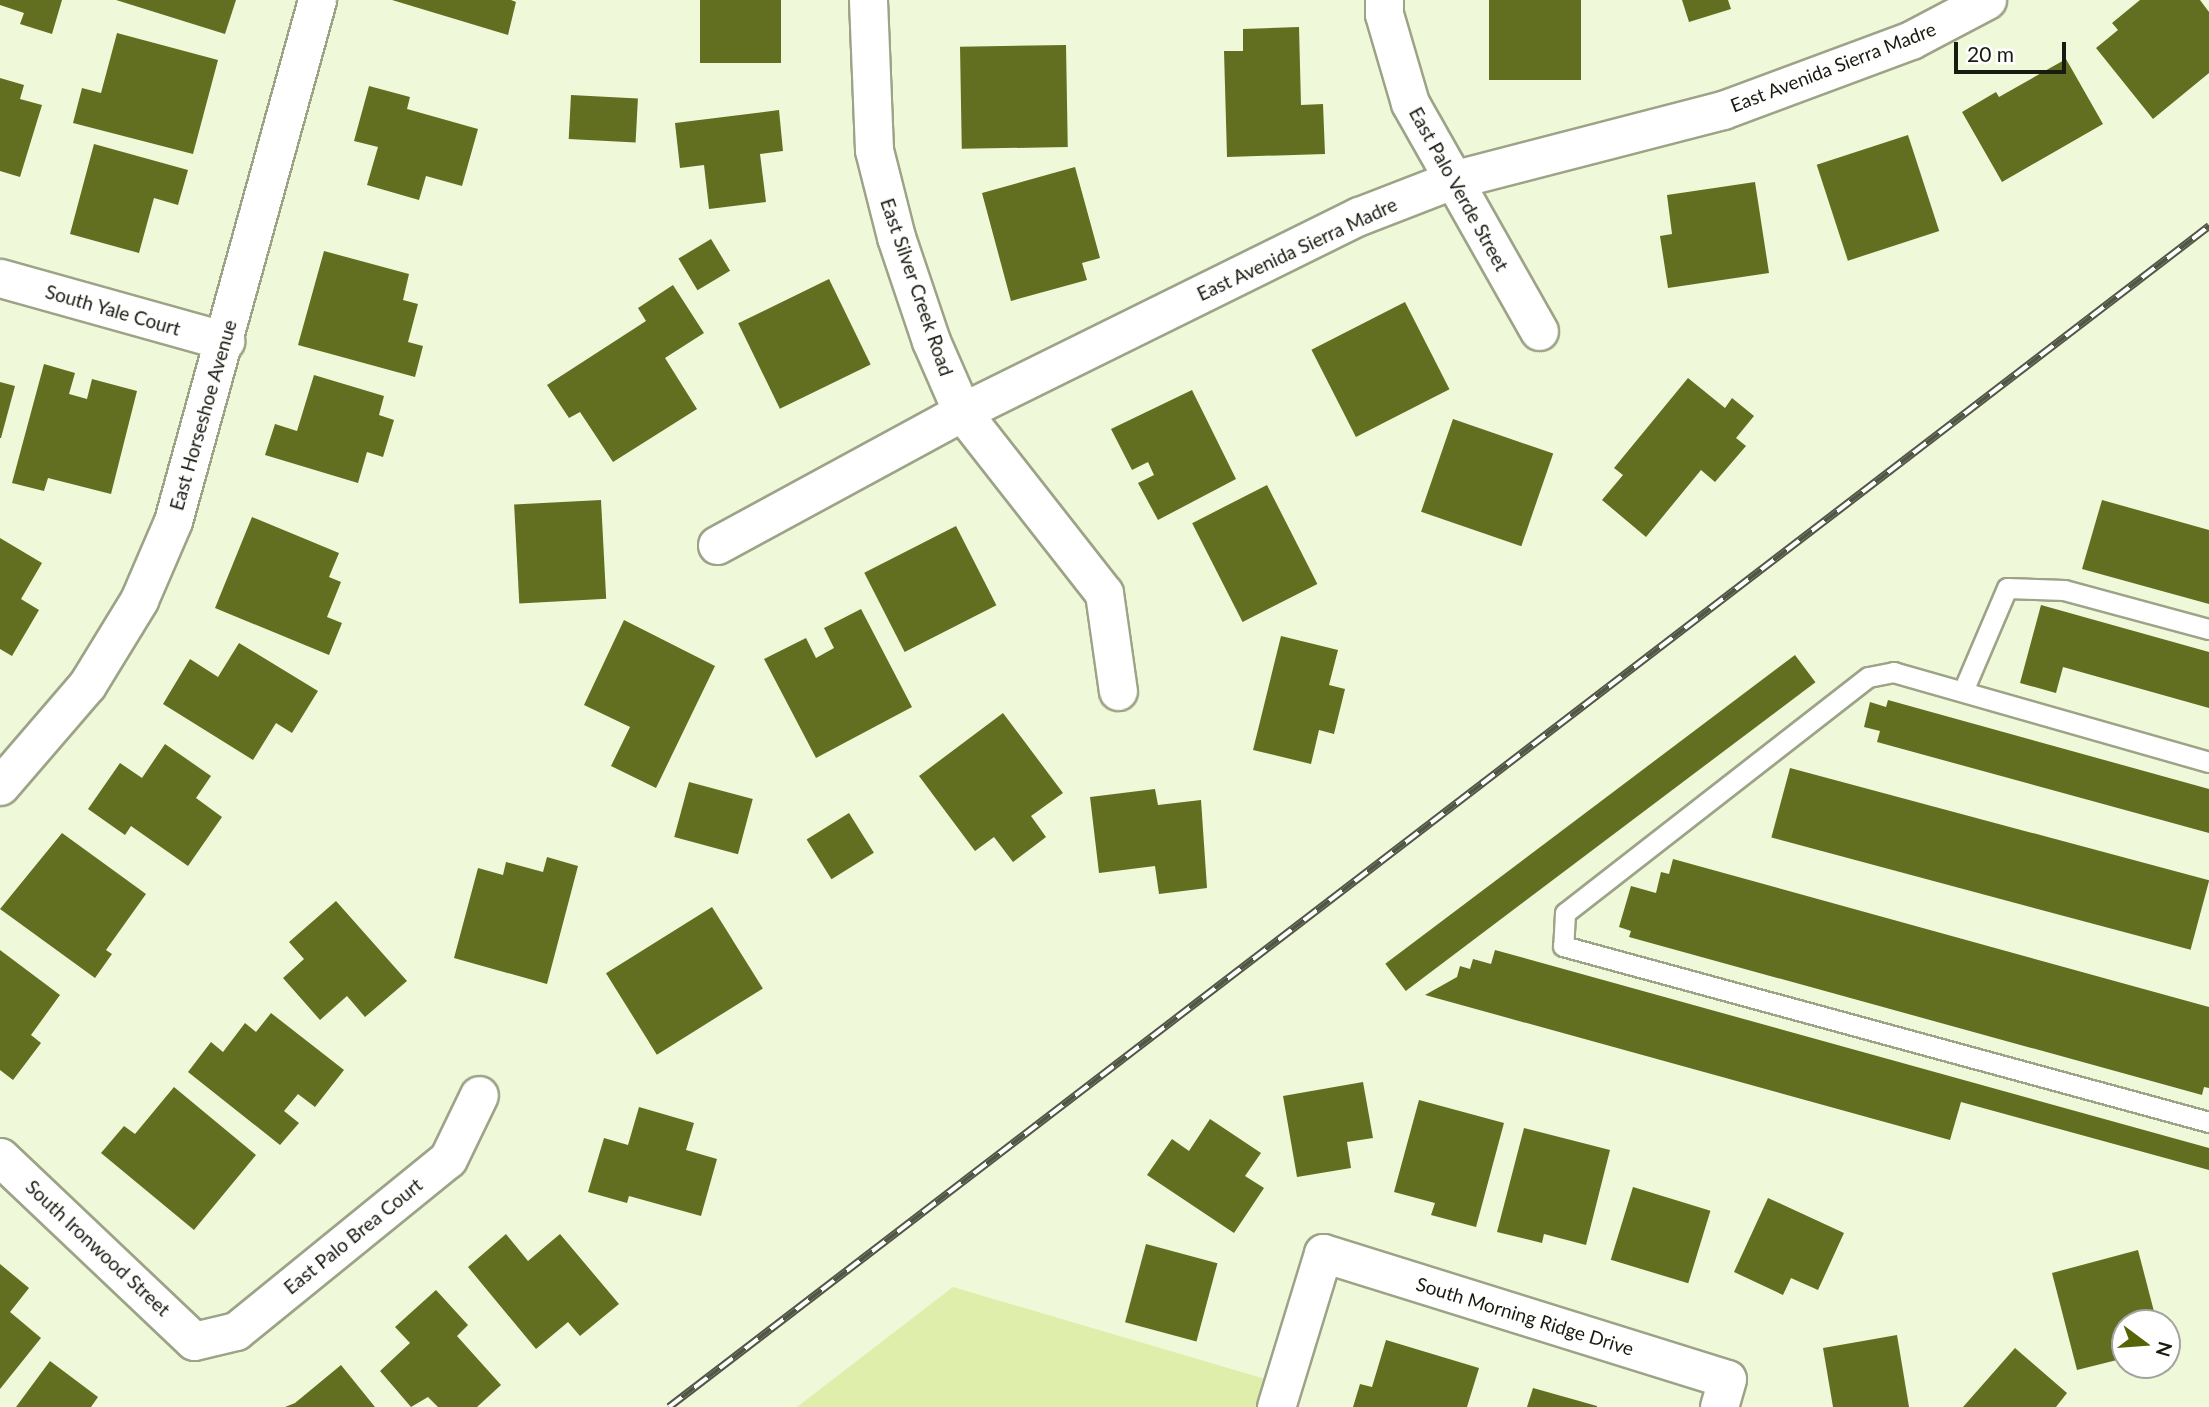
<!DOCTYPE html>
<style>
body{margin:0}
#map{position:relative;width:2209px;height:1407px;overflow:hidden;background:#f0f8da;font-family:Lato,sans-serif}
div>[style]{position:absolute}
.green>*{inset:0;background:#dfeeaa}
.building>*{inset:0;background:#626f20;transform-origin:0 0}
.roads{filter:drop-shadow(2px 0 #9da387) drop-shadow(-2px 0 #9da387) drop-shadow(0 2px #9da387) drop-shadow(0 -2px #9da387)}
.lane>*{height:19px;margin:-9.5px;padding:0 9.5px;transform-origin:9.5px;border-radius:9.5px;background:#fff}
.street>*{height:37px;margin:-18.5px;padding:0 18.5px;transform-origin:18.5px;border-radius:18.5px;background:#fff}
.rail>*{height:8px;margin-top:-4px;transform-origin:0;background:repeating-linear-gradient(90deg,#fff 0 16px,#525646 0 32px);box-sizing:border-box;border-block:2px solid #525646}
span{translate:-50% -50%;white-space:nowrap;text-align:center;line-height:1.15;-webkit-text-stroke:6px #fff;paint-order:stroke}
.street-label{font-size:19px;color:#181b10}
.north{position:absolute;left:2111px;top:1309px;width:70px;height:70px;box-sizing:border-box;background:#fff;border:2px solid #a3a49f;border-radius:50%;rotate:106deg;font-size:19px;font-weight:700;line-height:28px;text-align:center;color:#181b10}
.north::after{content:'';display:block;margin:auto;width:24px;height:32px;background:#566306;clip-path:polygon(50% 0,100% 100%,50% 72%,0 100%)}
.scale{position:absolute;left:1954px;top:42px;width:112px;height:32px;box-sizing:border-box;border:4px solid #181b10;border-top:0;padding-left:9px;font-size:21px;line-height:24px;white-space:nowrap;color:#181b10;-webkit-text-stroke:5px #fff;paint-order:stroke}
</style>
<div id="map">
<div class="green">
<i style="clip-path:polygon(953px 1287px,1282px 1384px,1275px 1407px,797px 1407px)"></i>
</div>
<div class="building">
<i style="clip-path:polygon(0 0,62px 0,52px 34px,20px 24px,24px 13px,0 5px)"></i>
<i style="clip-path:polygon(116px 0,236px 0,225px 34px)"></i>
<i style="clip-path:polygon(392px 0,511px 0,516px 2px,508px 35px)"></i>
<i style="left:700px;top:0;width:81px;height:63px"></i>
<i style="left:1489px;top:0;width:92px;height:80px"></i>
<i style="clip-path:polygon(1682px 0,1728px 0,1731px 9px,1689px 22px)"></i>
<i style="clip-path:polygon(2140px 0,2200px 0,2209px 12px,2209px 73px,2153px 119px,2096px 48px,2118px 30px,2112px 23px)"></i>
<i style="clip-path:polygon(1299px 27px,1301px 105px,1323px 104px,1325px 154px,1227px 157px,1224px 51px,1243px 51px,1243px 29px)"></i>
<i style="clip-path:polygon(117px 33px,218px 60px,193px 154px,73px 123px,82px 88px,101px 93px)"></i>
<i style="left:1066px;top:45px;width:102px;height:106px;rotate:89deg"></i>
<i style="clip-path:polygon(2066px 59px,2103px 124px,2002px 182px,1962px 112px,1996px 92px,1999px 97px)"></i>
<i style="clip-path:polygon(0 78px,24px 85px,20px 99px,42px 105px,20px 177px,0 171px)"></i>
<i style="clip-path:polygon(369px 86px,410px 97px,407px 109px,478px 129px,462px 186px,426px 176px,419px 200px,367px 185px,378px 147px,354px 141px)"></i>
<i style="left:571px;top:95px;width:67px;height:44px;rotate:3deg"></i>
<i style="clip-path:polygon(779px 110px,783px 151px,760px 154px,766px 202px,709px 209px,704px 165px,680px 168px,675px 123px)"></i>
<i style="left:1908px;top:135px;width:101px;height:96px;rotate:72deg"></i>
<i style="clip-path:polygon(94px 144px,188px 170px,178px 205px,154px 198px,139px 253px,70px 234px)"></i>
<i style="clip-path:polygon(1075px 167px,1100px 258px,1082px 263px,1087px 280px,1011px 301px,982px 193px)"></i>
<i style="clip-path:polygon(1755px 182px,1769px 273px,1668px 288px,1660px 236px,1672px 234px,1667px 195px)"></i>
<i style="left:711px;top:239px;width:37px;height:38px;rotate:59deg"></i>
<i style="clip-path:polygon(324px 251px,409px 274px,403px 300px,418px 304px,408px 342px,423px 346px,415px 377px,298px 345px)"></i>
<i style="left:829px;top:279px;width:95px;height:101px;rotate:64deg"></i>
<i style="clip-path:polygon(673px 285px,704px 333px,665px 358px,697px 409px,613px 462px,580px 412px,569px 418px,547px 385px,646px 321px,638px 308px)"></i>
<i style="left:1405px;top:302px;width:98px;height:105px;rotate:63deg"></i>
<i style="clip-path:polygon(44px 364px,75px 373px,69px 394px,87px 399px,92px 379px,137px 391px,111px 494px,48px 478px,44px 491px,12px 483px)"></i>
<i style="clip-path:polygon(314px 375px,384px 396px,379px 415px,394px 420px,383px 457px,367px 452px,358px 483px,265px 455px,275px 424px,297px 431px)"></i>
<i style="clip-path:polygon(1688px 378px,1725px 408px,1732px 398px,1754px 416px,1736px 438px,1746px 446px,1715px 482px,1701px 470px,1646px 537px,1602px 500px,1623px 475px,1614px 468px)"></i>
<i style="clip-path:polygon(0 382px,15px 386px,1px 438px,0 438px)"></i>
<i style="clip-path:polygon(1192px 390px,1236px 479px,1158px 520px,1138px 483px,1154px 475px,1148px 462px,1132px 470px,1111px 429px)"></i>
<i style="left:1453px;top:419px;width:106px;height:98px;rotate:19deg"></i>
<i style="left:1267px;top:485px;width:111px;height:84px;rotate:63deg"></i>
<i style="left:601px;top:500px;width:99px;height:87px;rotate:87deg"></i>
<i style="clip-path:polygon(2102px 500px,2209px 530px,2209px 604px,2082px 569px)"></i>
<i style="clip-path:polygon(252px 517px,339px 553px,329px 577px,341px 582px,327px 617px,342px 623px,329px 655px,215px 608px)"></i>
<i style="left:956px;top:526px;width:89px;height:103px;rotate:63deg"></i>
<i style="clip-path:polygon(0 538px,42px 563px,21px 599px,39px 610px,12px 656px,0 649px)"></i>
<i style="clip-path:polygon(2041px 605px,2209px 652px,2209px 708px,2063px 667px,2056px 693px,2020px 683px)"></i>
<i style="clip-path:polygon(861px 609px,912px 707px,816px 758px,764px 659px,806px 638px,816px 658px,834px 648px,824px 628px)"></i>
<i style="clip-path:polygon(624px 620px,715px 666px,656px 788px,611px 766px,630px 727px,584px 705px)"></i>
<i style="clip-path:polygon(1281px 636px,1338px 650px,1329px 685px,1345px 689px,1334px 734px,1319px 730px,1311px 764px,1253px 750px)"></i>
<i style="clip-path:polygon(239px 643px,318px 691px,292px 733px,276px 723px,253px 760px,163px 704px,190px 659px,218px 677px)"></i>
<i style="left:1795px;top:655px;width:34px;height:513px;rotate:53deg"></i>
<i style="clip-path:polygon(1888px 700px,2209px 789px,2209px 833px,1877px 742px,1880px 731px,1864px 727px,1870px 702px,1886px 707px)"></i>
<i style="clip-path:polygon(1003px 713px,1063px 793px,1031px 816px,1046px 837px,1013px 862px,994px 837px,975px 851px,919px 776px)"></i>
<i style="clip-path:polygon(165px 744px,211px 776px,196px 798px,222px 817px,188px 866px,131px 826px,125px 835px,88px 809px,120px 763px,142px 778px)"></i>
<i style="left:1790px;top:768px;width:434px;height:72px;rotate:15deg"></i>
<i style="left:689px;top:782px;width:66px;height:57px;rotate:15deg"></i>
<i style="clip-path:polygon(1155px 789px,1158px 805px,1201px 800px,1207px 888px,1159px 894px,1155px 866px,1099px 873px,1090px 797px)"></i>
<i style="left:849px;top:813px;width:47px;height:50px;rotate:58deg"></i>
<i style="clip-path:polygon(62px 833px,146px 894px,106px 950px,112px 954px,95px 978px,0 909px)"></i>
<i style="clip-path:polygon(547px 857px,578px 866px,547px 984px,454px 958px,478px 868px,503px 875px,506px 862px,543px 872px)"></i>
<i style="clip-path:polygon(1673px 859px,2209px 1007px,2209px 1088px,2204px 1087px,2202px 1095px,1629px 937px,1631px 931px,1619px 927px,1631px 886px,1656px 893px,1661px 872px,1669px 874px)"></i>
<i style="clip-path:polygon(336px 901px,407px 981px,365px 1017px,347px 996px,320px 1020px,283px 978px,304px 959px,289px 942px)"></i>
<i style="left:712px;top:907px;width:96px;height:125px;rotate:58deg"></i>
<i style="clip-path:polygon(0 950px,60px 995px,31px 1035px,41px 1043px,13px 1080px,0 1070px)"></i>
<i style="clip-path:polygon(1495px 950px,2209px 1148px,2209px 1170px,1961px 1102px,1950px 1140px,1425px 995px,1457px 977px,1460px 966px,1470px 969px,1473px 959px,1491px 964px)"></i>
<i style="clip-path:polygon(271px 1013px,344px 1070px,315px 1107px,298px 1094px,284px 1111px,299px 1123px,280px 1145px,188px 1072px,211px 1042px,223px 1052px,245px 1023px,256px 1032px)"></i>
<i style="clip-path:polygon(1363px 1082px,1373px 1138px,1347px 1142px,1351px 1168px,1297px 1177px,1283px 1096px)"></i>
<i style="clip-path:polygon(174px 1087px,256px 1155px,194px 1230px,101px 1153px,124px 1126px,135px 1134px)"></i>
<i style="clip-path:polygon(1419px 1100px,1504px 1123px,1476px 1227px,1431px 1215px,1435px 1203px,1394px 1192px)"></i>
<i style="clip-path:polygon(639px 1107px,694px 1123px,686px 1150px,717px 1159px,701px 1216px,629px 1196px,627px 1203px,588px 1192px,604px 1138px,628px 1145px)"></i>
<i style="clip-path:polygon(1210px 1119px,1261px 1153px,1245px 1176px,1264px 1188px,1234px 1233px,1147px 1175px,1172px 1139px,1189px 1151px)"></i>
<i style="clip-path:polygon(1524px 1128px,1610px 1150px,1586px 1245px,1544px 1234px,1542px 1243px,1497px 1232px)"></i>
<i style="left:1633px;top:1187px;width:81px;height:76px;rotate:17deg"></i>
<i style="clip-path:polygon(1768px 1198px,1844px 1233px,1818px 1290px,1791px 1278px,1783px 1295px,1734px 1272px)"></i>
<i style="clip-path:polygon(506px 1234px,528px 1261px,560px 1234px,619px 1304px,580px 1336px,568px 1322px,536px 1349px,468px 1267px)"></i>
<i style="left:1146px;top:1244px;width:74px;height:81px;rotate:15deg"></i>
<i style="clip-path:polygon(2138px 1250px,2157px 1323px,2125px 1323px,2125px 1358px,2077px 1370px,2052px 1273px)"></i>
<i style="clip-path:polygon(0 1264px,29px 1288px,10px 1312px,41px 1338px,0 1389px)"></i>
<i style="clip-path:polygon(436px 1290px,468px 1325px,457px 1336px,501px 1385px,477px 1407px,438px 1407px,428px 1397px,411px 1407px,380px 1371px,410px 1343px,395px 1327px)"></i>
<i style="clip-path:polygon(1897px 1335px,1909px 1407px,1833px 1407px,1823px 1348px)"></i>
<i style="clip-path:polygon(1386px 1340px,1479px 1368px,1467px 1407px,1353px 1407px,1360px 1384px,1372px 1387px)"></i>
<i style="clip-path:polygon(2015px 1348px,2067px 1393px,2056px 1407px,1963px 1407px)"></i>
<i style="clip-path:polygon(50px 1361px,98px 1397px,91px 1407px,16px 1407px)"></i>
<i style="clip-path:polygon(341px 1365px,375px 1407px,285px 1407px,295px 1403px)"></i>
<i style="clip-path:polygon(1533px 1388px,1597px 1406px,1597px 1407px,1527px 1407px)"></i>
</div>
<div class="roads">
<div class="lane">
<i style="left:1963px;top:691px;width:112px;rotate:-66.9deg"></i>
<i style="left:2007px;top:588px;width:57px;rotate:2deg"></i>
<i style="left:2064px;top:590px;width:150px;rotate:15.1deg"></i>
<i style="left:2209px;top:762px;width:328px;rotate:-164.1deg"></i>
<i style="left:1894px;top:672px;width:26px;rotate:169deg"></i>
<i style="left:1868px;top:677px;width:384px;rotate:142.1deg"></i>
<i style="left:1565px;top:913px;width:33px;rotate:93deg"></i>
<i style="left:1563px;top:946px;width:670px;rotate:15.24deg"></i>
</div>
<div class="street">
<i style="left:868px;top:0;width:150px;rotate:87.7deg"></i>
<i style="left:874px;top:150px;width:90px;rotate:75.8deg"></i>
<i style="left:896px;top:237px;width:110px;rotate:71.4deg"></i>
<i style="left:931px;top:341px;width:77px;rotate:66.4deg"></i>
<i style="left:962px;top:412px;width:230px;rotate:51.9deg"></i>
<i style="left:1104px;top:593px;width:99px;rotate:81.9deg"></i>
<i style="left:1384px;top:0;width:14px;rotate:90deg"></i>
<i style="left:1384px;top:14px;width:93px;rotate:73.7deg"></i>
<i style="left:1410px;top:103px;width:262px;rotate:60.5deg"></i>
<i style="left:0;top:278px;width:234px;rotate:15.6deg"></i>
<i style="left:717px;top:545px;width:279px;rotate:-28.5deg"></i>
<i style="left:962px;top:412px;width:443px;rotate:-26.3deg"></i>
<i style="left:1359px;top:216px;width:100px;rotate:-21.2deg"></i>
<i style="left:1452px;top:180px;width:280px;rotate:-14.5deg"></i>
<i style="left:1723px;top:110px;width:201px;rotate:-20.4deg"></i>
<i style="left:1911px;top:40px;width:86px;rotate:-27.8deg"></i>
<i style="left:0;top:786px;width:133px;rotate:-49.3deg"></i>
<i style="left:87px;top:685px;width:100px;rotate:-58.5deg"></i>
<i style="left:139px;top:600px;width:86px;rotate:-66.7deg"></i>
<i style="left:173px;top:521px;width:541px;rotate:-74.55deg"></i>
<i style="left:0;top:1157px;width:267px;rotate:43.5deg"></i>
<i style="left:194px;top:1341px;width:43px;rotate:-13.4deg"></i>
<i style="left:236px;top:1331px;width:273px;rotate:-39.1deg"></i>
<i style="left:448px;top:1159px;width:71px;rotate:-64.2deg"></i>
<i style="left:1276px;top:1407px;width:161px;rotate:-73deg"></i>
<i style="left:1323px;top:1253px;width:423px;rotate:17.3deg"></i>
<i style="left:1727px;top:1379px;width:29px;rotate:106deg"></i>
</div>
</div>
<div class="rail">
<i style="left:669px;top:1407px;width:1941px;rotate:-37.48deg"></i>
</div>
<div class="street-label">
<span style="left:1833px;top:67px;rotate:-21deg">East Avenida Sierra Madre</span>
<span style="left:1459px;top:189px;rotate:61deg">East Palo Verde Street</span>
<span style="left:1297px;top:249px;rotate:-25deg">East Avenida Sierra Madre</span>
<span style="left:917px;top:287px;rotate:71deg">East Silver Creek Road</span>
<span style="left:113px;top:310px;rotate:16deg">South Yale Court</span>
<span style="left:203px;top:415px;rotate:-74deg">East Horseshoe Avenue</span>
<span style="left:353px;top:1236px;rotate:-39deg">East Palo Brea Court</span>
<span style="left:98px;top:1248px;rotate:43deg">South Ironwood Street</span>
<span style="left:1525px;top:1316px;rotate:17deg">South Morning Ridge Drive</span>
</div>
<div class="north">N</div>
<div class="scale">20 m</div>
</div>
